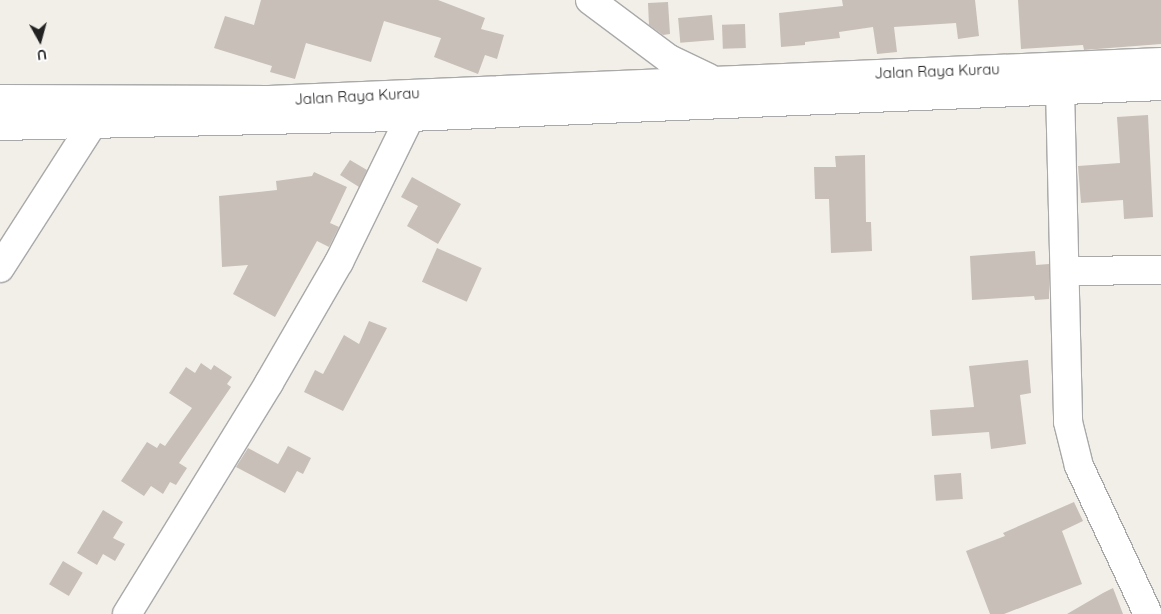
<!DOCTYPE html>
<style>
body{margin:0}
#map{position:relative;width:1161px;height:614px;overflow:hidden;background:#f2efe9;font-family:Quicksand,sans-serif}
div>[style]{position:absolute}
.building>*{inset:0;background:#c7bfb8;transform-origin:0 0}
.roads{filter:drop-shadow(1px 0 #a9a9a9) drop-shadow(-1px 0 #a9a9a9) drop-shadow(0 1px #a9a9a9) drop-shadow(0 -1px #a9a9a9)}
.minor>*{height:28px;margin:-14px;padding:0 14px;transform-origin:14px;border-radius:14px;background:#fff}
span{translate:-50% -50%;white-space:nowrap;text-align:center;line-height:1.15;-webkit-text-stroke:5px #fff;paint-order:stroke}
.street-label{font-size:15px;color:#222}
.north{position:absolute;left:15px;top:15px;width:50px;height:50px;-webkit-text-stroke:4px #fff;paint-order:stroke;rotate:173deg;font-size:14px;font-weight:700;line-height:20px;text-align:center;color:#222}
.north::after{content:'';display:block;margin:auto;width:18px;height:22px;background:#222;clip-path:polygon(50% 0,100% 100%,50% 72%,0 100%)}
</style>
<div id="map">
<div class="building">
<i style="clip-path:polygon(261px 0,438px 0,485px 18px,481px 29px,504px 35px,497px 59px,485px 55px,478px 74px,434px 57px,441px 38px,384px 21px,371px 62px,306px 43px,295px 79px,270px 72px,272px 66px,214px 48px,225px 16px,254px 25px)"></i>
<i style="clip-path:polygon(842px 0,975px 0,979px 36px,958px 39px,956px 23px,894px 27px,897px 52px,877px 54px,873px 27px,839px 32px,840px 38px,805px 42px,805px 45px,781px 47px,779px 13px,843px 6px)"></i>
<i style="clip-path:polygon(1018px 0,1161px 0,1161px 44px,1084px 50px,1083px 45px,1021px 49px)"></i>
<i style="clip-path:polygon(668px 2px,670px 34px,663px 35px,649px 25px,648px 3px)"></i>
<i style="left:712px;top:15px;width:25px;height:34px;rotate:85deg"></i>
<i style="left:745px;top:24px;width:24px;height:23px;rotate:88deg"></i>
<i style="clip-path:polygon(1148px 115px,1153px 217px,1124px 219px,1123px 200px,1081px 203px,1078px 166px,1120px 163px,1117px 117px)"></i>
<i style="clip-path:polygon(865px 155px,866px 222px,871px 222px,872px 251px,831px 253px,829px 199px,815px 199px,814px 167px,836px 167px,835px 156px)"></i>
<i style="clip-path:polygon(350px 160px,367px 170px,359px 187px,340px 175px)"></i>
<i style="clip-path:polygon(314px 172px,347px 187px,330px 223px,339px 227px,329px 247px,317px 241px,275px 317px,233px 294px,248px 265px,222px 267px,219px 196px,277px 190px,276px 181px,312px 176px)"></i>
<i style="clip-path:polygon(412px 177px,461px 204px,438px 244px,407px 226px,418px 206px,401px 197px)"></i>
<i style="left:437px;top:248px;width:49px;height:37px;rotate:24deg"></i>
<i style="clip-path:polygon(1035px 251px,1036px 265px,1049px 264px,1049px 299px,1035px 300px,1034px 296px,972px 300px,970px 256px)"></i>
<i style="clip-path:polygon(369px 321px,387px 328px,343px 411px,304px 392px,315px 370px,323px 374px,344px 335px,359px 344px)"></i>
<i style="clip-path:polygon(1028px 360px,1031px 393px,1020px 395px,1026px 444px,991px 449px,989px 432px,932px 436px,930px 410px,974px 407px,969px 366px)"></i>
<i style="clip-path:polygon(201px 363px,211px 370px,214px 365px,232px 377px,227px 384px,231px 387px,179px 463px,187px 468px,176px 485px,170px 482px,163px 494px,151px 486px,144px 496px,121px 481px,147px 442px,157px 448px,160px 443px,165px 446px,192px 408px,169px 393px,186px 367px,195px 373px)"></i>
<i style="clip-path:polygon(288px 446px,311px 458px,303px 474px,297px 471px,285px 493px,236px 467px,248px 448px,278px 464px)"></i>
<i style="left:961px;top:473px;width:26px;height:27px;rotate:86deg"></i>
<i style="clip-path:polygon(1074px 502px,1083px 521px,1062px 531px,1082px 584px,1004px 614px,990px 614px,966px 551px,1005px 536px,1003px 533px)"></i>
<i style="clip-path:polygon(103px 510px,123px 522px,113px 538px,125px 544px,115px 561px,103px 554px,97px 565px,77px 553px)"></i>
<i style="left:63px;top:561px;width:23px;height:27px;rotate:31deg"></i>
<i style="clip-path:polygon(1113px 588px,1123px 614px,1067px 614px,1103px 593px)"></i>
</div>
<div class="roads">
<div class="minor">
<i style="left:590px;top:0;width:99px;rotate:36.8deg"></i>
<i style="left:669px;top:59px;width:44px;rotate:25.4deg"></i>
<i style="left:1060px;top:89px;width:333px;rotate:88.6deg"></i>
<i style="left:1068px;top:422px;width:45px;rotate:76deg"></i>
<i style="left:1079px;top:466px;width:163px;rotate:65deg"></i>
<i style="left:0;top:99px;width:269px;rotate:0.2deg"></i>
<i style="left:269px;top:100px;width:893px;rotate:-2.44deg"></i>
<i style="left:0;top:126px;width:410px;rotate:-1.3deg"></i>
<i style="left:410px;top:117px;width:752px;rotate:-2.36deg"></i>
<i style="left:0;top:268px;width:169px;rotate:-57.3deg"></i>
<i style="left:1066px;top:271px;width:95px;rotate:-0.6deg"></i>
<i style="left:127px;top:614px;width:271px;rotate:-58.4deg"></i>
<i style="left:269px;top:383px;width:140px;rotate:-60deg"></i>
<i style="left:339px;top:262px;width:161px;rotate:-63.9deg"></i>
</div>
</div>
<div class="street-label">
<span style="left:937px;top:71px;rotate:-2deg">Jalan Raya Kurau</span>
<span style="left:357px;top:96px;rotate:-3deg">Jalan Raya Kurau</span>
</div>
<div class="north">U</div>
</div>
